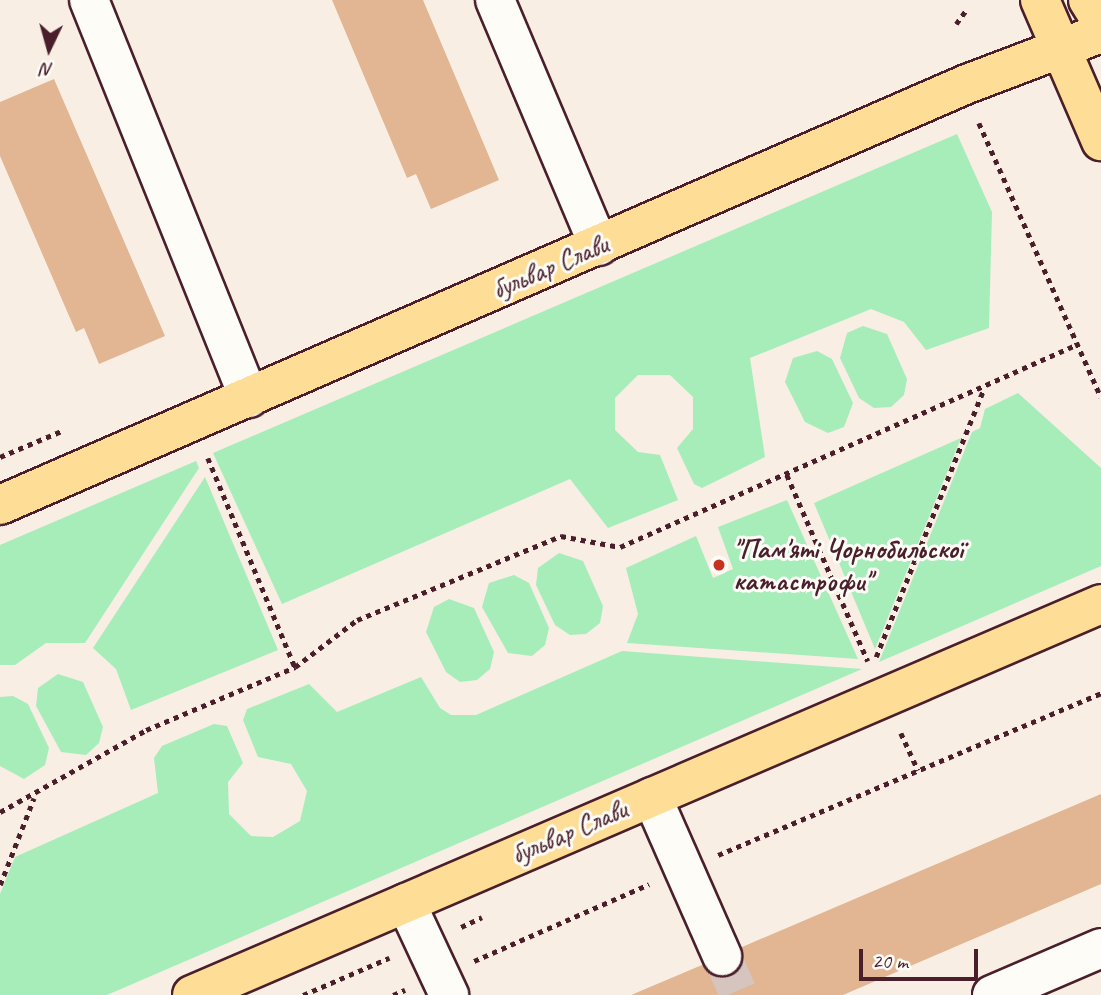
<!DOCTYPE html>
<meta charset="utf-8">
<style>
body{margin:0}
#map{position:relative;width:1101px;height:995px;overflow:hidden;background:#f8eee3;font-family:Caveat,sans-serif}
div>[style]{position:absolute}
.green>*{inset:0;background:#a6edba}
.building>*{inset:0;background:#e2b693}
.minor-tunnel>*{height:38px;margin-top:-19px;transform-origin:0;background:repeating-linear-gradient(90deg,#d5c5be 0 38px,transparent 0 57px)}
.path>*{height:4.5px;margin-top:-2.25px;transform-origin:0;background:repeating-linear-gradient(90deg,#4a1f2b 0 5px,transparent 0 10px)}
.roads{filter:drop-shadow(2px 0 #4a1f2b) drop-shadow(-2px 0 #4a1f2b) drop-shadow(0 2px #4a1f2b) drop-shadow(0 -2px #4a1f2b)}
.minor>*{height:38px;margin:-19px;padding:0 19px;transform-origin:19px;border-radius:19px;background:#fdfcf7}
.major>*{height:38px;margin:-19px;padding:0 19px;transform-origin:19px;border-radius:19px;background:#fedd96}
.dots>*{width:19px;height:19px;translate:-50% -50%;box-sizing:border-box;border:4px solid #fdfcf7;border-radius:50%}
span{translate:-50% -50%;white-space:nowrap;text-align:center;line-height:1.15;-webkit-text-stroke:6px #fdfcf7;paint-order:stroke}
.street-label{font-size:28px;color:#4a1f2b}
.poi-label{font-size:28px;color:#4a1f2b;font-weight:700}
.left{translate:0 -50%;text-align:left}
.north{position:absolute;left:14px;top:14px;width:70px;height:70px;-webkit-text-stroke:5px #fdfcf7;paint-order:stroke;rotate:185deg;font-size:19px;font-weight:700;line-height:28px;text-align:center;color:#4a1f2b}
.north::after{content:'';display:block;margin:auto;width:24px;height:32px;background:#4a1f2b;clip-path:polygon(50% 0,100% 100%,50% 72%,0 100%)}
.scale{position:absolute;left:859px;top:949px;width:119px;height:32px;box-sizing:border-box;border:4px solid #4a1f2b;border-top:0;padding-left:9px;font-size:21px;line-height:24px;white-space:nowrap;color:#4a1f2b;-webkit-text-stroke:5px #fdfcf7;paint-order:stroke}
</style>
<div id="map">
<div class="green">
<i style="clip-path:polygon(957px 134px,992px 212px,989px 328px,926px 350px,904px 322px,871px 309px,750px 358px,765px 457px,702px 488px,694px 484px,677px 448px,693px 429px,693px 397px,670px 375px,638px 375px,615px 398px,615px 430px,638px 452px,660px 455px,678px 500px,608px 528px,570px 479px,282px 604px,213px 453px)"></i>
<i style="clip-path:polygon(863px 326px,887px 334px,907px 379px,904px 395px,891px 407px,874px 408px,859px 398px,840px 358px,847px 333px)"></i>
<i style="clip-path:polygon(817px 351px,832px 359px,853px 403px,844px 427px,828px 433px,805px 422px,785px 382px,793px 358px)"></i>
<i style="clip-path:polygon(1018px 393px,1101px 468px,1101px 566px,879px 662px,972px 432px,980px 428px,985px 409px)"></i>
<i style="clip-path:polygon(961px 438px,875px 649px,814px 503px)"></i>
<i style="clip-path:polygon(196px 461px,199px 468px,85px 643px,46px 643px,15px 665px,0 665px,0 545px)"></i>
<i style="clip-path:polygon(205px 477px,278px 650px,131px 710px,116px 669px,93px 648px)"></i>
<i style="clip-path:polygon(787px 500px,858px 659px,627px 643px,638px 614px,626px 568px,696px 536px,713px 578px,733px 569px,718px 527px)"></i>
<i style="clip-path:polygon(559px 553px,583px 561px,603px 606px,600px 623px,586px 634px,570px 635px,555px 625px,536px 585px,538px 568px)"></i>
<i style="clip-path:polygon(514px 575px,529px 583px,549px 628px,545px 645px,532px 656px,508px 653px,482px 607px,489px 583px)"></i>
<i style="clip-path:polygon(449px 599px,474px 608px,494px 652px,490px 669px,477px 680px,460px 682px,446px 672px,426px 632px,434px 607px)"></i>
<i style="clip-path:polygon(622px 651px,862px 669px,107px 995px,0 995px,0 894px,15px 857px,158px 793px,154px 758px,162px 746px,214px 724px,227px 726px,243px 763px,228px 782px,229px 814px,251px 836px,273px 837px,300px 821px,307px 791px,291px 764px,258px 757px,243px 720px,247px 709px,309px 684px,337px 712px,421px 677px,440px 708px,451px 715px,476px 715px)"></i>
<i style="clip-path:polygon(58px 674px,83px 682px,103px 727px,99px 743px,86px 755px,61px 752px,36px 706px,38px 688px)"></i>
<i style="clip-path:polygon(13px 696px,28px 704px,49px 748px,45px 765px,24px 779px,0 766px,0 697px)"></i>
</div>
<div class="building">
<i style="clip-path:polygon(332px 0,423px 0,499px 180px,431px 209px,416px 174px,407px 178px)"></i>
<i style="clip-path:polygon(54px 79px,165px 336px,99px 364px,84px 328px,76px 332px,0 156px,0 102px)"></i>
<i style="clip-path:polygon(1101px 794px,1101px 884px,843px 995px,631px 995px,702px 965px,710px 974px,730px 976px,740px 968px,742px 947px)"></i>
</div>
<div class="minor-tunnel">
<i style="left:722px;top:956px;width:43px;rotate:66.4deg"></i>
</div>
<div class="path">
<i style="left:956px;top:24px;width:19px;rotate:-54deg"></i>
<i style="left:979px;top:123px;width:300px;rotate:66deg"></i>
<i style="left:0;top:457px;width:69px;rotate:-22.9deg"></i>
<i style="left:208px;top:458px;width:226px;rotate:67.4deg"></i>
<i style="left:787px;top:475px;width:203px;rotate:66.5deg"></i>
<i style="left:876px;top:657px;width:289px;rotate:-68.1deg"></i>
<i style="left:901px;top:733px;width:41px;rotate:65.3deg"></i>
<i style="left:0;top:812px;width:167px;rotate:-29.3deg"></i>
<i style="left:146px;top:730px;width:162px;rotate:-22.9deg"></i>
<i style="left:295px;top:667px;width:78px;rotate:-37.2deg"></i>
<i style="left:357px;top:620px;width:221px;rotate:-22.4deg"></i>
<i style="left:561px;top:536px;width:60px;rotate:10.6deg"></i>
<i style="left:620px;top:547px;width:501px;rotate:-23.9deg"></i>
<i style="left:718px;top:855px;width:416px;rotate:-22.9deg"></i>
<i style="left:0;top:885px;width:93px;rotate:-68.7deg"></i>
<i style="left:461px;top:927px;width:23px;rotate:-25deg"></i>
<i style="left:474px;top:961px;width:191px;rotate:-23.7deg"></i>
<i style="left:303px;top:995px;width:94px;rotate:-23.3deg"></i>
<i style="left:393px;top:995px;width:13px;rotate:-23deg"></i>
</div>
<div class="roads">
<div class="minor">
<i style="left:89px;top:0;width:429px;rotate:68.1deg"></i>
<i style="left:495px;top:0;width:267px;rotate:67.1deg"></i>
<i style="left:652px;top:797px;width:174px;rotate:66.2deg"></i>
<i style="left:406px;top:903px;width:102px;rotate:64.9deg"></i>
<i style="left:992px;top:995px;width:119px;rotate:-23.3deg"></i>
</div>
<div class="major">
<i style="left:1040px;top:0;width:154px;rotate:66.6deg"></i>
<i style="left:1088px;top:0;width:25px;rotate:58deg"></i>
<i style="left:0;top:505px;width:1055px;rotate:-23.53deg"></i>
<i style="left:967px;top:84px;width:143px;rotate:-20.8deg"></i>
<i style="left:192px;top:995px;width:990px;rotate:-23.27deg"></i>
</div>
</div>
<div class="dots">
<i style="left:719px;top:565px;background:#c8321e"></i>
</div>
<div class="street-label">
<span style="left:550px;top:267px;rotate:-23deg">бульвар Слави</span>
<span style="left:569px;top:832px;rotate:-23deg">бульвар Слави</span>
</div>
<div class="poi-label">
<span class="left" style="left:733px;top:565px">"Пам'яті Чорнобильскої<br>катастрофи"</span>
</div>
<div class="north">N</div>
<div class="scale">20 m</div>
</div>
